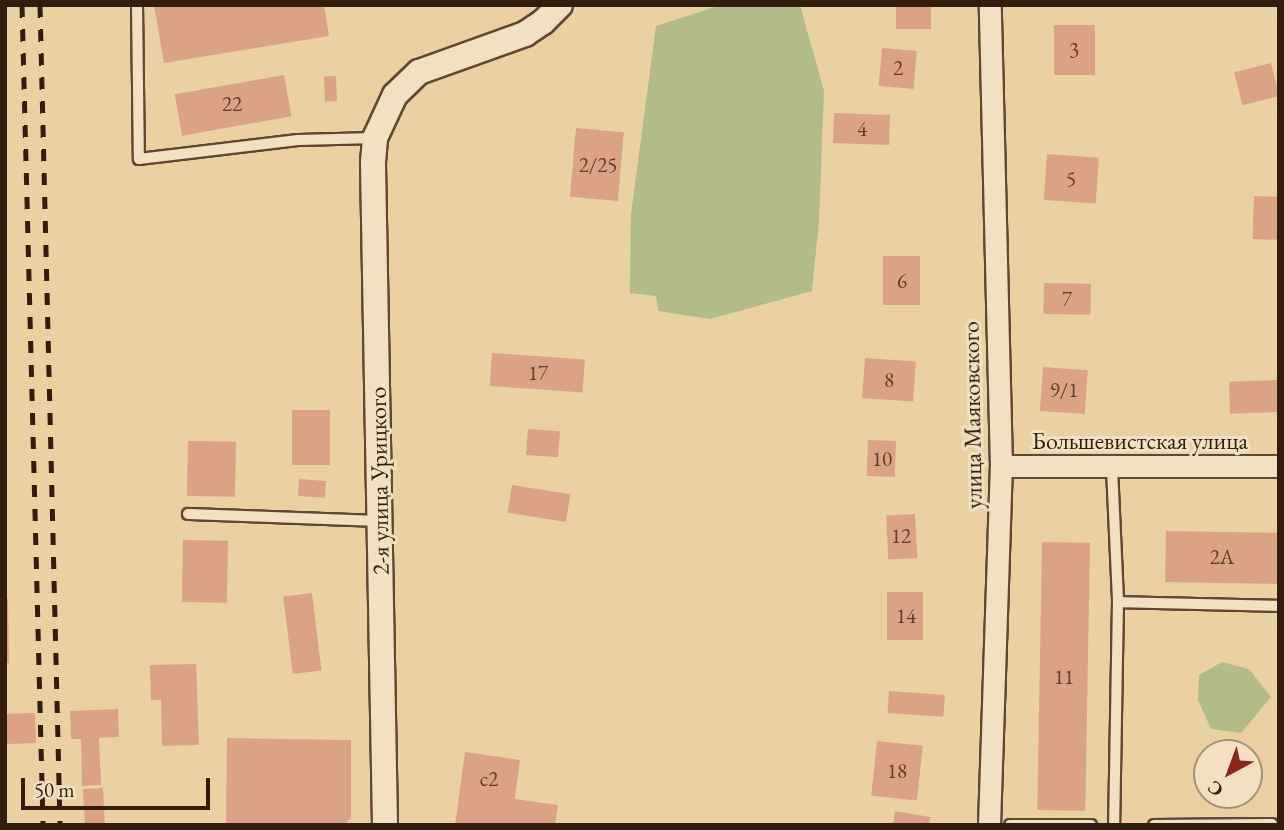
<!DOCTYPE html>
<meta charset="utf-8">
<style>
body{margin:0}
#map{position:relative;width:1284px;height:830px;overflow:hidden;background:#ead1a1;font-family:"EB Garamond",serif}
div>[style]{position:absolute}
.green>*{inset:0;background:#b2bc88}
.building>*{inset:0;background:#dca286;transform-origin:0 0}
.roads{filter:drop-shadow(2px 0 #604933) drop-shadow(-2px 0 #604933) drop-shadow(0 2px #604933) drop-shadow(0 -2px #604933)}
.service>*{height:10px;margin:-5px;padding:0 5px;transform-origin:5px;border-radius:5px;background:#f1e1c2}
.minor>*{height:21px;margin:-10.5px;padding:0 10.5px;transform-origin:10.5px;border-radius:10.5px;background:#f1e1c2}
.tertiary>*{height:24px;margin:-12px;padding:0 12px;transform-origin:12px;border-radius:12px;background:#f1e1c2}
.rail>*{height:5px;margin-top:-2.5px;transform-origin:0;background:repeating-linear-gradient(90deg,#321c0e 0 12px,transparent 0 24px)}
span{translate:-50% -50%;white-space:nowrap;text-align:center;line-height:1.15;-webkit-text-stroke:6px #f1e1c2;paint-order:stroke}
.number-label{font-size:21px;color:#5c3e2c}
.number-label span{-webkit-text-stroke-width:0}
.street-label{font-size:24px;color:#321c0e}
.frame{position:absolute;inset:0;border:7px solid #321c0e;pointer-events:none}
.north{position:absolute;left:1193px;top:739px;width:70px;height:70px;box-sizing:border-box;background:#f1e1c2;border:2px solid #a5927a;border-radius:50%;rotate:221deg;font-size:19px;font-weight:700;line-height:28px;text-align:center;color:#321c0e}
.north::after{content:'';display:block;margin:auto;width:24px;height:32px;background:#8f2418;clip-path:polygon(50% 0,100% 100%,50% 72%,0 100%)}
.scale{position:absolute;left:21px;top:778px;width:189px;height:32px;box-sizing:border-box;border:4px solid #321c0e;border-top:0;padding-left:9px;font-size:21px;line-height:24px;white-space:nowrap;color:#321c0e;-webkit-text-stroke:5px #f1e1c2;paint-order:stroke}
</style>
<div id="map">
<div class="green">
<i style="clip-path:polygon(721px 5px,800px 5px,824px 91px,819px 222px,812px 291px,710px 319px,658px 311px,656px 296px,630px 293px,631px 214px,656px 26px)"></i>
<i style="clip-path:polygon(1222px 662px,1249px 669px,1271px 697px,1241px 733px,1211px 729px,1198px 700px,1199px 675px)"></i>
</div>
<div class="building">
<i style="clip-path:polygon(154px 5px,324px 5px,329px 36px,164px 63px)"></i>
<i style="left:896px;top:5px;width:35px;height:24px"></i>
<i style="left:1054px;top:25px;width:41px;height:50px"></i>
<i style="left:882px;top:48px;width:35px;height:38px;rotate:5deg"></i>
<i style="left:1271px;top:63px;width:34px;height:38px;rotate:76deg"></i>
<i style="left:284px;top:75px;width:42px;height:111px;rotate:80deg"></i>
<i style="left:336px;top:76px;width:25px;height:12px;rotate:88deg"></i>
<i style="left:834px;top:113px;width:56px;height:30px;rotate:2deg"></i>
<i style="left:576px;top:128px;width:48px;height:69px;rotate:5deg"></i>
<i style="left:1047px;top:154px;width:52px;height:46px;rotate:4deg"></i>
<i style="left:1254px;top:196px;width:25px;height:43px;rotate:2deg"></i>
<i style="left:920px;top:256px;width:49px;height:37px;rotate:90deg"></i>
<i style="left:1044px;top:283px;width:47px;height:31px;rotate:1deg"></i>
<i style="left:492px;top:353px;width:93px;height:33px;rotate:4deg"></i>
<i style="left:865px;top:358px;width:51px;height:40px;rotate:4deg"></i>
<i style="left:1043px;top:367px;width:45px;height:44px;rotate:4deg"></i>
<i style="left:1278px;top:380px;width:32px;height:49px;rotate:88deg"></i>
<i style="left:292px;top:410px;width:38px;height:55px"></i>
<i style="left:528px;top:429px;width:32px;height:26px;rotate:4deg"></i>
<i style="left:868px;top:440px;width:28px;height:36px;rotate:2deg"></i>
<i style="left:188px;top:441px;width:48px;height:55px;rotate:1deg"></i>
<i style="left:299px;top:479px;width:27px;height:17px;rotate:4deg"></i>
<i style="left:512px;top:485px;width:59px;height:28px;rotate:9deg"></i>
<i style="left:915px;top:514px;width:44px;height:29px;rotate:87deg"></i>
<i style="left:1166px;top:531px;width:113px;height:51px;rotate:1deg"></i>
<i style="left:183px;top:540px;width:45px;height:62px;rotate:1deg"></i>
<i style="left:1042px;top:542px;width:48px;height:268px;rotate:1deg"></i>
<i style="left:887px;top:592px;width:36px;height:48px"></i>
<i style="left:312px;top:593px;width:78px;height:29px;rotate:83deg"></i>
<i style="clip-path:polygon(5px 599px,8px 599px,9px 663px,5px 663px)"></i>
<i style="clip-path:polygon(196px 664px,199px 745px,162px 746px,161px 700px,151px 700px,150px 665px)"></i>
<i style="left:889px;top:691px;width:56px;height:22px;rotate:4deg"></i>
<i style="clip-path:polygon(118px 709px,119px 737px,99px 738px,101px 785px,82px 786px,81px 739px,71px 739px,70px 711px)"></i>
<i style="left:35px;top:713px;width:30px;height:30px;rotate:88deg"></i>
<i style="clip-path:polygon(227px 738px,351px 740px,351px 818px,344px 825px,226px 825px)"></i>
<i style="left:877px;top:741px;width:46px;height:55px;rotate:6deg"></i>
<i style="clip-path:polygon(465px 752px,520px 760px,515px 799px,558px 805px,555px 825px,455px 825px)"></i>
<i style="left:103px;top:788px;width:37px;height:20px;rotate:87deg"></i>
<i style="clip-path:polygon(895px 811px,930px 817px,929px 825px,893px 825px)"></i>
</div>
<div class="roads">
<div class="service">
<i style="left:137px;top:5px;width:154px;rotate:89.3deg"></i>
<i style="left:139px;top:159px;width:160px;rotate:-6.8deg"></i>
<i style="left:298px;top:140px;width:77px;rotate:-1.5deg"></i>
<i style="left:1112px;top:468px;width:134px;rotate:87.4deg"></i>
<i style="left:1118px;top:602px;width:223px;rotate:91deg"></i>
<i style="left:188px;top:514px;width:193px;rotate:2.1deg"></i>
<i style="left:1118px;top:602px;width:161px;rotate:1.4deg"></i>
<i style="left:1010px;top:825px;width:81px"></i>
<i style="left:1154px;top:825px;width:118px;rotate:-0.5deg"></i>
</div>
<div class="minor">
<i style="left:1001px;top:466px;width:278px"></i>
<i style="left:989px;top:825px;width:359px;rotate:-88.1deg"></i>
<i style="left:1001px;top:466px;width:461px;rotate:-91.4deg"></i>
</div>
<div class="tertiary">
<i style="left:385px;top:825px;width:663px;rotate:-91.04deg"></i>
<i style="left:373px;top:162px;width:24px;rotate:-85deg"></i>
<i style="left:375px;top:138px;width:47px;rotate:-65.1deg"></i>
<i style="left:395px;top:95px;width:33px;rotate:-44deg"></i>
<i style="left:419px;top:72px;width:113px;rotate:-19.7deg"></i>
<i style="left:525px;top:34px;width:22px;rotate:-34deg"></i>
<i style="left:543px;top:22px;width:24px;rotate:-45deg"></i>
</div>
</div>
<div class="rail">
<i style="left:22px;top:5px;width:820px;rotate:88.53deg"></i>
<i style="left:40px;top:5px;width:820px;rotate:88.6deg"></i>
</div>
<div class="number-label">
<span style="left:1074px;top:50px">3</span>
<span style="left:898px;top:68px">2</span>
<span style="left:232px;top:104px">22</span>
<span style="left:862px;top:129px">4</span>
<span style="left:598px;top:165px">2/25</span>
<span style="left:1071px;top:179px">5</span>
<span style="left:902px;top:281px">6</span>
<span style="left:1067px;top:299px">7</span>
<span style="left:538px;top:373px">17</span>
<span style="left:889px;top:380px">8</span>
<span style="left:1064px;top:390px">9/1</span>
<span style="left:882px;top:459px">10</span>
<span style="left:901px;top:536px">12</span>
<span style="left:1222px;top:557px">2А</span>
<span style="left:906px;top:616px">14</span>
<span style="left:1064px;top:677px">11</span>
<span style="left:897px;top:771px">18</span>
<span style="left:489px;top:779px">с2</span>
</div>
<div class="street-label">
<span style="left:972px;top:415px;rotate:-91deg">улица Маяковского</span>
<span style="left:1140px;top:441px">Большевистская улица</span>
<span style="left:379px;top:481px;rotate:-91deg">2-я улица Урицкого</span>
</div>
<div class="frame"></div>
<div class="north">С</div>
<div class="scale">50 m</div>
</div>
